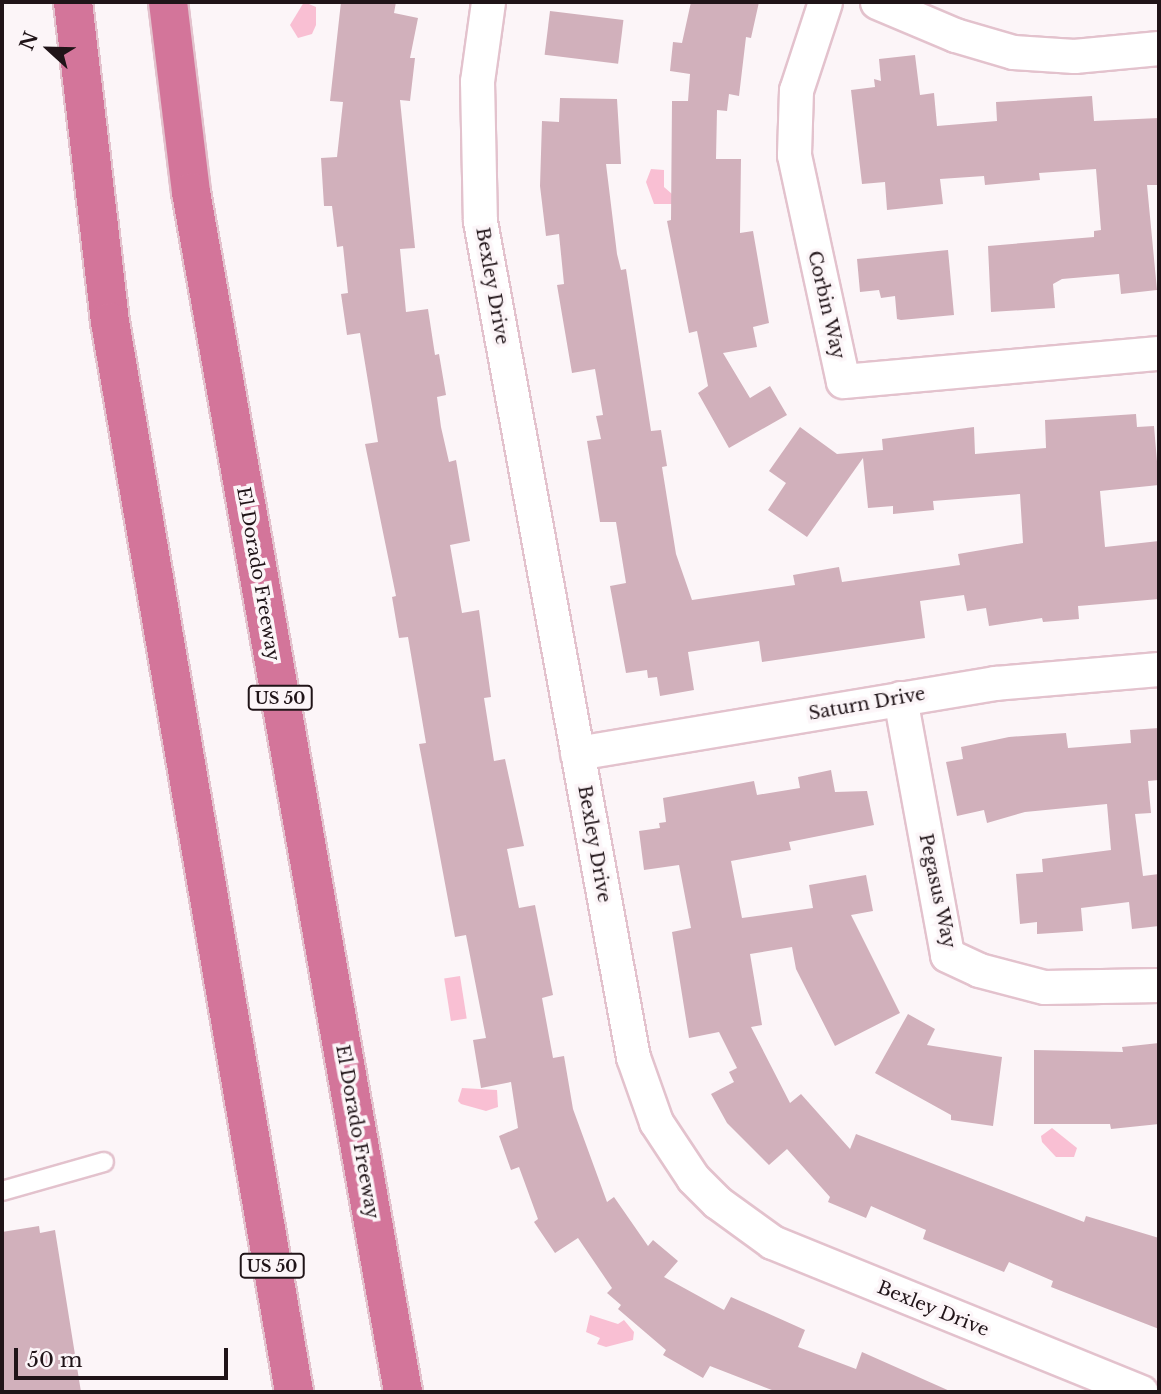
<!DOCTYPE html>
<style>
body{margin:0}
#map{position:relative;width:1161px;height:1394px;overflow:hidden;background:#fcf5f8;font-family:"Libre Baskerville",serif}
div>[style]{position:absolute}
.water>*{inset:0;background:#f9bfd3;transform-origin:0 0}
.building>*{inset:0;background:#d1b0bb;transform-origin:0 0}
.roads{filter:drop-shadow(2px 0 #e3c2cd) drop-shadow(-2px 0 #e3c2cd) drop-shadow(0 2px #e3c2cd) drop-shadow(0 -2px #e3c2cd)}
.lane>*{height:18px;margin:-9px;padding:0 9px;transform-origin:9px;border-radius:9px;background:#fff}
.street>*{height:33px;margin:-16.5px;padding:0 16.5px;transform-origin:16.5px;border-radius:16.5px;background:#fff}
.highway>*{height:38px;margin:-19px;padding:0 19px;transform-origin:19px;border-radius:19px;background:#d3759a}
span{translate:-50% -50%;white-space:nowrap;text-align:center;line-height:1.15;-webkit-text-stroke:7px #fcf5f8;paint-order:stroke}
.shield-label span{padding:2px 5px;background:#fcf5f8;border:2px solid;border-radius:5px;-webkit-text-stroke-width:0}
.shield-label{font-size:16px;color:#201418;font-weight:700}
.street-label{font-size:18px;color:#201418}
.frame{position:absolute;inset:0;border:4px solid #201418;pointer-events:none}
.north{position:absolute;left:14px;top:14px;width:70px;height:70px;-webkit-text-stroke:5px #fcf5f8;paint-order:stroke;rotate:292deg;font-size:19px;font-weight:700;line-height:28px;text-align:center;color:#201418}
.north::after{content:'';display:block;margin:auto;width:24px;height:32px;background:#201418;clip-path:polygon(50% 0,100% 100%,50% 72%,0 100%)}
.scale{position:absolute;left:14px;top:1348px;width:214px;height:32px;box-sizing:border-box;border:4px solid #201418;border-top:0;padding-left:9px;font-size:21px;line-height:24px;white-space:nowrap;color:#201418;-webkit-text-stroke:5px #fcf5f8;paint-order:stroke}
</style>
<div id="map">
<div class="water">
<i style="clip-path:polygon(304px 2px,316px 7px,316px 25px,312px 34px,298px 38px,290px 25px)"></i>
<i style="clip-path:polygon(651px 169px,664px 170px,664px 187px,672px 194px,672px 204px,654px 204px,646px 182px)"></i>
<i style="left:460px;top:976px;width:43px;height:16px;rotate:81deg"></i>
<i style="clip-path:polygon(462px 1088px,497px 1090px,498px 1107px,486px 1111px,461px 1104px,458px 1101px)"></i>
<i style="clip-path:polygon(1052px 1128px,1077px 1148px,1074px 1157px,1056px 1157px,1042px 1142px,1041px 1136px)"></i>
<i style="clip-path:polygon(590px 1315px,618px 1324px,624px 1320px,634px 1332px,633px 1340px,606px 1347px,597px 1344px,600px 1338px,586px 1332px)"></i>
</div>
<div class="building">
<i style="clip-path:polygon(341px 2px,396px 2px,394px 13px,418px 18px,410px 58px,415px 58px,410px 101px,400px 100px,415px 248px,400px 249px,406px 312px,428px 309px,435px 355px,439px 354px,446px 395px,437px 397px,441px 427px,449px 462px,456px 460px,470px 541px,450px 545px,462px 613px,479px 610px,491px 697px,484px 698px,494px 761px,505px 759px,524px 846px,507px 849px,519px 908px,535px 905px,553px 995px,542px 998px,553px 1058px,564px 1056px,573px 1109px,607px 1202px,614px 1197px,648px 1246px,653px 1240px,678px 1261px,664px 1277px,724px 1310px,731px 1297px,805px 1330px,798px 1347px,856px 1369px,862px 1352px,952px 1392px,777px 1392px,710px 1366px,703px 1378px,663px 1355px,666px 1350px,618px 1309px,621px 1305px,607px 1293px,612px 1288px,578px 1238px,555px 1253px,534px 1222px,538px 1219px,519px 1167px,511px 1170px,499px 1136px,518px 1128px,511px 1082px,481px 1088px,473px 1040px,486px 1038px,466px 935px,455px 937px,419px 744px,426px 743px,408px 637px,399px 638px,392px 597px,396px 596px,365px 444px,378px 442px,360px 333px,347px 335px,341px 294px,348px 293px,343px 246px,337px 247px,332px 206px,324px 206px,321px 158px,337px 157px,343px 102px,330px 101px)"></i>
<i style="clip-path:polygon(691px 2px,759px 2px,751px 38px,746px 37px,739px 96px,729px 94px,727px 111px,717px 110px,716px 159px,741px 159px,740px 233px,753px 231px,769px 323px,753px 327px,757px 347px,723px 353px,750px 398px,770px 386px,787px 415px,729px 448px,698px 393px,708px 386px,697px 331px,689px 333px,667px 221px,671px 220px,672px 101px,688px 101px,690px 74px,670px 71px,673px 42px,682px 43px)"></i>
<i style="left:550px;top:11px;width:74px;height:44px;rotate:7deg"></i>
<i style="clip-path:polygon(915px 55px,920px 95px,934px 93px,937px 126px,997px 121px,996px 102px,1092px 96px,1094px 121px,1159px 118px,1159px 185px,1147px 185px,1157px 290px,1121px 294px,1119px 274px,1062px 279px,1053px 284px,1055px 308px,991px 312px,988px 246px,1094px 237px,1094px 231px,1101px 230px,1096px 169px,1039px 173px,1040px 180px,985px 185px,984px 176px,940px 179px,943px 204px,887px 210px,885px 182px,862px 184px,851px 90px,875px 87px,874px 79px,881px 81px,879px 59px)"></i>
<i style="clip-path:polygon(560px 98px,617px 99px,621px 164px,606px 164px,617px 254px,621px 270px,626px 269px,651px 431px,661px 430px,667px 466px,662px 467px,676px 554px,692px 600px,795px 585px,793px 575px,839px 567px,842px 582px,960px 565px,958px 554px,1023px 543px,1020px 494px,933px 501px,934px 510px,893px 514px,893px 506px,868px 508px,863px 458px,807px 537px,768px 510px,786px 483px,769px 471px,800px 427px,837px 454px,883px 450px,882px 439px,974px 427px,975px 454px,1046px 448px,1045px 420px,1136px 414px,1137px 427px,1154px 426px,1159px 485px,1100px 491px,1105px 547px,1159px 541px,1159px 599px,1078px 606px,1079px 619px,1043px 622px,1042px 618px,989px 626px,986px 608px,967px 611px,964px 595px,920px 601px,925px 638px,762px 662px,759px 641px,688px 652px,694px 690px,660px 696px,657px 677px,648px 678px,647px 670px,626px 673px,610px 586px,626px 583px,616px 522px,600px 522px,587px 441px,601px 439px,596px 416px,603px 415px,595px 369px,572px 373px,557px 285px,564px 284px,559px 234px,546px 236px,540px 186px,542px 121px,559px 122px)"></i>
<i style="clip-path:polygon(948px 250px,954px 315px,901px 320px,897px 319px,895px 296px,881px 298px,879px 290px,860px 292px,857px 259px)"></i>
<i style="clip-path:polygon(1159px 728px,1159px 780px,1148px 781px,1151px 813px,1135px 814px,1143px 876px,1159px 874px,1159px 926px,1132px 929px,1129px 902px,1081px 908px,1083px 931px,1037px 934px,1037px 922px,1020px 924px,1016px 874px,1043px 872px,1042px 859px,1111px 850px,1107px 804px,1025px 812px,987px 823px,984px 810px,957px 816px,946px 762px,963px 759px,961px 747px,1009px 737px,1066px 733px,1068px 748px,1131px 743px,1130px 730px)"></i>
<i style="clip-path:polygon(831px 770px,835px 792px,867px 791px,874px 825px,789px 842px,791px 850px,731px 861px,742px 918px,813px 908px,809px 885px,866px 875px,873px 911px,851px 915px,900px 1013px,835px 1046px,796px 969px,792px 947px,750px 954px,762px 1025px,751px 1027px,790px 1103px,801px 1094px,850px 1149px,856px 1134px,1084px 1222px,1086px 1216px,1159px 1238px,1159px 1329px,1051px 1287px,1053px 1281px,1009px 1262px,1004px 1272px,923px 1239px,926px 1230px,871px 1206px,866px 1218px,828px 1202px,830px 1197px,787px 1149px,769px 1165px,727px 1123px,711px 1094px,734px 1082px,729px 1072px,737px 1068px,719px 1032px,689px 1038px,672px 932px,691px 928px,679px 865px,644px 870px,639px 831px,660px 828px,659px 823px,666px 822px,663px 798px,754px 781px,757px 795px,800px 788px,798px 777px)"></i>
<i style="clip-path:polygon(908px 1014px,935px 1029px,927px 1045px,1002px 1057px,993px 1126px,951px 1120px,951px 1115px,875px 1073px)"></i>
<i style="clip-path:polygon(1159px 1043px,1159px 1124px,1111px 1129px,1110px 1124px,1034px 1124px,1034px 1050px,1123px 1052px,1122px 1047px)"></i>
<i style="clip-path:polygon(39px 1226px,40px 1233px,55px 1230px,81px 1392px,2px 1392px,2px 1232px)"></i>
</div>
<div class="roads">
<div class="lane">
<i style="left:2px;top:1191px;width:106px;rotate:-15.9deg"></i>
</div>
<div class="street">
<i style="left:488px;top:2px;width:80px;rotate:97.9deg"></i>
<i style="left:477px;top:81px;width:140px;rotate:88.8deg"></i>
<i style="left:480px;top:221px;width:850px;rotate:79.63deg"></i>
<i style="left:633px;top:1057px;width:69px;rotate:70.5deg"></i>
<i style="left:656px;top:1122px;width:67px;rotate:56.5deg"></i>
<i style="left:693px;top:1178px;width:34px;rotate:45deg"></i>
<i style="left:717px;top:1202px;width:68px;rotate:36deg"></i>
<i style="left:772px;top:1242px;width:398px;rotate:22.1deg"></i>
<i style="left:825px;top:2px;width:93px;rotate:108.2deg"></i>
<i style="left:796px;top:90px;width:65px;rotate:91.8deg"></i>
<i style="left:794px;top:155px;width:231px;rotate:77.8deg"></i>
<i style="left:843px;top:381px;width:317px;rotate:-5.1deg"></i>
<i style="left:877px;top:2px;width:85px;rotate:22.9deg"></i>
<i style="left:955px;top:35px;width:60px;rotate:16.3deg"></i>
<i style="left:1013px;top:52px;width:61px;rotate:3.8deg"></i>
<i style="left:1074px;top:56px;width:85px;rotate:-5.4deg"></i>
<i style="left:900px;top:698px;width:261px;rotate:79.6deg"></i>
<i style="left:947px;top:955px;width:35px;rotate:25deg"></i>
<i style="left:979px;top:970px;width:67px;rotate:14.7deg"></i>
<i style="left:1044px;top:987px;width:115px;rotate:-1deg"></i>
<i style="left:577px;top:753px;width:424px;rotate:-9.5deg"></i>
<i style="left:995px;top:683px;width:165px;rotate:-4.9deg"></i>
</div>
<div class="highway">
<i style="left:73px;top:2px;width:322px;rotate:83.4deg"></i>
<i style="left:110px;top:322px;width:1086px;rotate:80.24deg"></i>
<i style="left:168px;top:2px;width:191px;rotate:83.1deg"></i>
<i style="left:191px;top:192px;width:1219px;rotate:79.98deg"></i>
</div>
</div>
<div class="shield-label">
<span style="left:280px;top:698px">US 50</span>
<span style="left:272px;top:1266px">US 50</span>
</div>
<div class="street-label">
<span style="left:492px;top:286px;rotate:80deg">Bexley Drive</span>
<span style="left:826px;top:305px;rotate:77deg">Corbin Way</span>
<span style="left:258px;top:574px;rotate:80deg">El Dorado Freeway</span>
<span style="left:867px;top:704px;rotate:-10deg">Saturn Drive</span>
<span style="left:594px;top:844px;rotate:80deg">Bexley Drive</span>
<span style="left:937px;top:891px;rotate:78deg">Pegasus Way</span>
<span style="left:357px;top:1132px;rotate:80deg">El Dorado Freeway</span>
<span style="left:933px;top:1309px;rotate:22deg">Bexley Drive</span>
</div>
<div class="frame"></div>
<div class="north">N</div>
<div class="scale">50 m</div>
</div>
